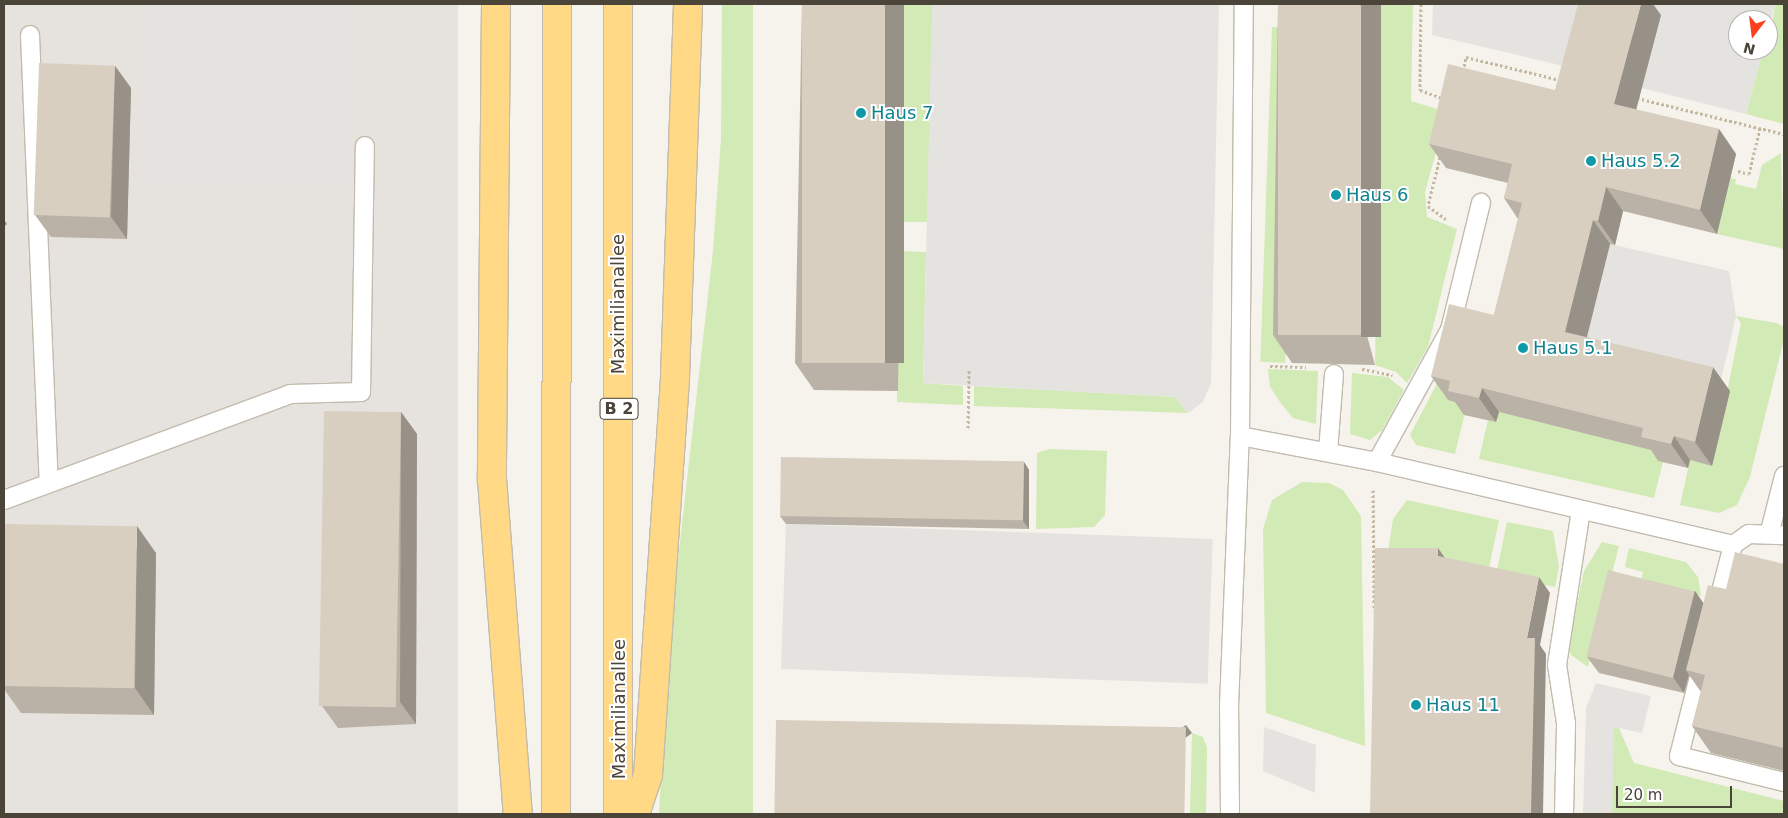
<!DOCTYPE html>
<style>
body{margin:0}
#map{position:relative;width:1788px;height:818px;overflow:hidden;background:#f6f3ec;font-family:"DejaVu Sans",sans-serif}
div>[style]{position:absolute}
.industrial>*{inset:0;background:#e6e2dd;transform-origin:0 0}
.green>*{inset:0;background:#d2eab5;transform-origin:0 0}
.parking>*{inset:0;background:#e5e3e0;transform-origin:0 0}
.path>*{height:3px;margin-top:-1.5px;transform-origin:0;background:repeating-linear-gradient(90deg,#c4b79f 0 2.5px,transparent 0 5px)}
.roads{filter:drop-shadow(1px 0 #c2bbae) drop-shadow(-1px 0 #c2bbae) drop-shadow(0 1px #c2bbae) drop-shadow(0 -1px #c2bbae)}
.service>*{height:18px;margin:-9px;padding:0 9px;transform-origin:9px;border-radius:9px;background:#fff}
.trunk>*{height:28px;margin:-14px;padding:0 14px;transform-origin:14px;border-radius:14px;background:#ffd985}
.wall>*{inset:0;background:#bab2a6;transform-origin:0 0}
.shaded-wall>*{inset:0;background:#979187;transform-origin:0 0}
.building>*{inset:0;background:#d8cfc1;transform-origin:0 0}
.dots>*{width:14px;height:14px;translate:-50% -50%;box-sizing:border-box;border:2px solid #fff;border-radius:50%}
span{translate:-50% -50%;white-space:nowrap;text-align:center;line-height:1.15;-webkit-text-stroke:4px #fff;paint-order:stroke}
.shield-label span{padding:1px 4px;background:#fff;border:1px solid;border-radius:4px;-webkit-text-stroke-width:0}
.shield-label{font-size:16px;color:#4b4439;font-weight:700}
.culture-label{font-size:18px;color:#0d838f}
.left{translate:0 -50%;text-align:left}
.street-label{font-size:18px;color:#4b4439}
.frame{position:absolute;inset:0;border:5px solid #4b4439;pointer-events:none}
.north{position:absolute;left:1728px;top:10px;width:50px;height:50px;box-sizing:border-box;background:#fff;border:1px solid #b7b4b0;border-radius:50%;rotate:195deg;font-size:14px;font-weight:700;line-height:20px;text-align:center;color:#4b4439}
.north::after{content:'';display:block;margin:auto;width:18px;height:22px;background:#fc3f1d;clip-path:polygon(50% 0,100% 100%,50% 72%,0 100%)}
.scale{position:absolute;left:1616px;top:786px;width:116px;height:22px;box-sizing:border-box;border:2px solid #4b4439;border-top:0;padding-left:6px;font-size:15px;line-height:18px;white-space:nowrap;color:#4b4439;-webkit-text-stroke:4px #fff;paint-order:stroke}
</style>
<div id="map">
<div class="industrial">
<i style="left:4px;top:4px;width:454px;height:810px"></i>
</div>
<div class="green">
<i style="clip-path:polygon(722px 4px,753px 4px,753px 814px,659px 814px,667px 656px,713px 251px,721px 139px)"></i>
<i style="left:904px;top:4px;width:28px;height:218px"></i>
<i style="clip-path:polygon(1381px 4px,1413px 4px,1411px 101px,1447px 112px,1425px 192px,1427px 217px,1457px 229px,1428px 347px,1407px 383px,1396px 372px,1375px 365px)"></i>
<i style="clip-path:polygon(1775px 4px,1784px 4px,1784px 124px,1746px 114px,1763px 50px,1768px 50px)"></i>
<i style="left:1272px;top:27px;width:25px;height:335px;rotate:2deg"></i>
<i style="clip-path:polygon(1781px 153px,1784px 249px,1717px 234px,1730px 178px,1736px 179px,1735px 184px,1756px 189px,1762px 165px)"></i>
<i style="clip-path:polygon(900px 251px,926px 252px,923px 383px,963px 386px,963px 405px,897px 402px)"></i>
<i style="clip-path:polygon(1736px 316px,1776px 323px,1784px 327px,1784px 339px,1750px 477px,1737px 505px,1719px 513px,1680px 505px,1690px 460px,1712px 465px,1741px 323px)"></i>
<i style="clip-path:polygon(1466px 328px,1449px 400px,1467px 405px,1455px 454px,1416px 445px,1410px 435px)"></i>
<i style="clip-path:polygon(1268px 369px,1318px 371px,1316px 424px,1293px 418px,1280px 402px,1270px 387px)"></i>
<i style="clip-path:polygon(1352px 373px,1388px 377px,1404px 390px,1382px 430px,1370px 440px,1350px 434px)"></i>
<i style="clip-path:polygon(974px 386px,1175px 397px,1188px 413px,974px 406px)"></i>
<i style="clip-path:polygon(1499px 412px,1660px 452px,1663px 462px,1654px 498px,1479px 459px,1488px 420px,1496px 422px)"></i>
<i style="clip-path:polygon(1050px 449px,1107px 451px,1105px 515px,1094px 527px,1036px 529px,1037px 453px)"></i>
<i style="clip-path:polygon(1302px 482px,1329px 483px,1343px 490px,1361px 516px,1365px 746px,1266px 713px,1263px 529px,1272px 500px)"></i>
<i style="clip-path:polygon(1407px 500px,1499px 520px,1479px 616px,1386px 564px,1393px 519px)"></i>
<i style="clip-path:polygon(1507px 522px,1553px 531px,1559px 567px,1555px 587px,1496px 575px)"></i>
<i style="clip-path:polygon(1602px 542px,1619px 546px,1588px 667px,1571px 655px,1568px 647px,1584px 571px)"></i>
<i style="clip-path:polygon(1629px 548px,1686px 562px,1698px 577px,1701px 596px,1641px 580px,1643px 572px,1625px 567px)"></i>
<i style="clip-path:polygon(1613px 727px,1619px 728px,1634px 763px,1784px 801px,1784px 814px,1612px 814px)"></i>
<i style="clip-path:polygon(1192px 733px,1203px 737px,1207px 748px,1206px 814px,1190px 814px)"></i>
</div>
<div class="parking">
<i style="left:143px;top:4px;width:209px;height:182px"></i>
<i style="clip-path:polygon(932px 4px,1219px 4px,1211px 383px,1203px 402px,1188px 413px,1175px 397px,923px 383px)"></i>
<i style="clip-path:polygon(1433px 4px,1602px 4px,1568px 67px,1432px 35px)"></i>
<i style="clip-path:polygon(1616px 4px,1775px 4px,1768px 31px,1768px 20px,1738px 20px,1738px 50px,1763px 50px,1746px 114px,1642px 88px)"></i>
<i style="clip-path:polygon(1610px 244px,1729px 271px,1736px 316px,1719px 389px,1586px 338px)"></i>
<i style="left:786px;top:524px;width:427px;height:145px;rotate:2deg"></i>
<i style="clip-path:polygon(1596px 683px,1651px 696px,1642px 733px,1614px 727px,1612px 814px,1583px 814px,1586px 708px)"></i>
<i style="clip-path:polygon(1264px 727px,1316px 745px,1315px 793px,1263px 771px)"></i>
</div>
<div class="path">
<i style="left:1421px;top:4px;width:86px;rotate:90.7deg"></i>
<i style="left:1420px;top:90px;width:23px;rotate:20deg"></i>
<i style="left:1463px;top:71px;width:14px;rotate:-78deg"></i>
<i style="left:1466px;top:57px;width:97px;rotate:13.7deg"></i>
<i style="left:1637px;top:98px;width:151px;rotate:13.8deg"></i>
<i style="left:1440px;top:157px;width:50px;rotate:103.8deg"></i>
<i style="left:1428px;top:206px;width:22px;rotate:36deg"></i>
<i style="left:1738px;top:171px;width:11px;rotate:15deg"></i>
<i style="left:1749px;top:174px;width:47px;rotate:-76.6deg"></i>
<i style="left:1270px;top:366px;width:36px;rotate:2deg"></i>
<i style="left:1362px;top:369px;width:31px;rotate:11deg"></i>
<i style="left:968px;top:428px;width:59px;rotate:-89deg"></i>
<i style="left:1373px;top:490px;width:121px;rotate:89.5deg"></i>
</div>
<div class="roads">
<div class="service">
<i style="left:30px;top:35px;width:448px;rotate:87.6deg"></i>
<i style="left:1240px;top:436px;width:139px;rotate:10.7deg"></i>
<i style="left:1377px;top:462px;width:366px;rotate:13.1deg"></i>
<i style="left:1328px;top:452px;width:78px;rotate:-85.6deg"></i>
<i style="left:1377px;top:462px;width:151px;rotate:-61.1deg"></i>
<i style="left:1450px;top:330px;width:131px;rotate:-76.3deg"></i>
<i style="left:4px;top:500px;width:305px;rotate:-20.3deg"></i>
<i style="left:290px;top:394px;width:71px;rotate:-1.6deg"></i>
<i style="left:361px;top:392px;width:246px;rotate:-89.1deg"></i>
<i style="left:1770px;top:531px;width:57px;rotate:-75.7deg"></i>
<i style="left:1716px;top:611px;width:68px;rotate:-75.6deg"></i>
<i style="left:1733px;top:545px;width:19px;rotate:-35deg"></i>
<i style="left:1749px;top:534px;width:35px;rotate:2deg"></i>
<i style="left:1702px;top:665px;width:94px;rotate:104.2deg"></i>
<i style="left:1679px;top:756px;width:108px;rotate:13.9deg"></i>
<i style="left:1230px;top:814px;width:108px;rotate:-90.5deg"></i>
<i style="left:1229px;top:706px;width:270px;rotate:-87.7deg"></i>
<i style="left:1240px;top:436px;width:432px;rotate:-89.5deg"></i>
<i style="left:1564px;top:814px;width:91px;rotate:-88.7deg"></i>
<i style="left:1566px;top:723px;width:59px;rotate:-98.8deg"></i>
<i style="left:1557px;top:665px;width:157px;rotate:-81.2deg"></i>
</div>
<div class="trunk">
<i style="left:496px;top:4px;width:475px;rotate:90.5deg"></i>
<i style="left:492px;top:479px;width:336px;rotate:85.6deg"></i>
<i style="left:618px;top:4px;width:810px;rotate:90deg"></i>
<i style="left:556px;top:814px;width:810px;rotate:-89.93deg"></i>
<i style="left:635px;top:814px;width:41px;rotate:-71.6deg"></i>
<i style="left:648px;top:775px;width:399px;rotate:-86.1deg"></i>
<i style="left:675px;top:377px;width:373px;rotate:-88deg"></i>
</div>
</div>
<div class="wall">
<i style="clip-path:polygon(802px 4px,904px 4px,898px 391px,814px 390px,795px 363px)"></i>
<i style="clip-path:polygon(1278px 4px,1375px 365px,1292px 363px,1273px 335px)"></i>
<i style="clip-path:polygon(1661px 15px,1636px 110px,1719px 129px,1736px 154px,1717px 234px,1623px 211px,1615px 245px,1610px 244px,1587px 337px,1730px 391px,1712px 466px,1690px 460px,1688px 468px,1658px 461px,1651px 450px,1499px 412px,1496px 422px,1464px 415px,1455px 402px,1448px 400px,1431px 376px,1494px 315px,1518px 219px,1504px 198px,1508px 183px,1446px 168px,1429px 144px,1555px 90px)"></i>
<i style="clip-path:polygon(115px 66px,131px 88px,127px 239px,51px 237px,35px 215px)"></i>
<i style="left:4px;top:220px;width:5px;height:215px;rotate:53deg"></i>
<i style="clip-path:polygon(401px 412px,417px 434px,416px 724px,338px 728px,322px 706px)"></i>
<i style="clip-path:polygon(1024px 462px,1029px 470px,1029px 529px,786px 524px,780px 516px)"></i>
<i style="clip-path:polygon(4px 524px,156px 553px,154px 715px,21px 713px,4px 689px)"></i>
<i style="clip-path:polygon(1784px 564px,1784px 771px,1711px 753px,1692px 726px,1701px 692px,1689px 675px,1684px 693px,1599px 673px,1587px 657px,1695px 591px,1703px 603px,1726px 589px)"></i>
</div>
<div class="shaded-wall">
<i style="left:885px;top:4px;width:19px;height:359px"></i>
<i style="left:1361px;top:4px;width:20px;height:333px"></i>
<i style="clip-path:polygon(1641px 4px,1653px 4px,1661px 15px,1631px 129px,1614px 104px)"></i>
<i style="clip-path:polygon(115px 66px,131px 88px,127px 239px,111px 217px)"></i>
<i style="clip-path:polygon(1719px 129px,1736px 154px,1717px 234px,1700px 210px)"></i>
<i style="clip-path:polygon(1606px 187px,1623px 211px,1615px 245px,1598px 221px)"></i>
<i style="left:4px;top:220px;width:5px;height:210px;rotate:53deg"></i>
<i style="clip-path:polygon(1593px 220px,1610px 244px,1582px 356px,1565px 332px)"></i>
<i style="clip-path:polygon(1713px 367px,1730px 391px,1712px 466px,1695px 442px)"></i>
<i style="clip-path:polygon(1482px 388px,1499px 412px,1496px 422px,1479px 398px)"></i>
<i style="clip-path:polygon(401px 412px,417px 434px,416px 724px,400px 702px)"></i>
<i style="clip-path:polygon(1674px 436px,1690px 460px,1688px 468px,1671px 444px)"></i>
<i style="clip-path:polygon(1024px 462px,1029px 470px,1029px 529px,1023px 521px)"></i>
<i style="clip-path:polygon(137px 526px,156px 553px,154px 715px,135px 688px)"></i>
<i style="clip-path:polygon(1438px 548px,1450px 565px,1438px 556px)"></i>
<i style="clip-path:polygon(1539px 577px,1550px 593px,1540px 645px,1546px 654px,1543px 814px,1531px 814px,1527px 638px)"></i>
<i style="clip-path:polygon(1695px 591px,1706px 607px,1686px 670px,1689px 675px,1684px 693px,1673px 677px)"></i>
<i style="left:1186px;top:725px;width:10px;height:89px;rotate:53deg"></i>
</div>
<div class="building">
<i style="left:802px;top:4px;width:83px;height:359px"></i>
<i style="left:1278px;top:4px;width:83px;height:331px"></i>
<i style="clip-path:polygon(1578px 4px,1641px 4px,1614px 104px,1719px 129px,1700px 210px,1606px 187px,1598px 221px,1593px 220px,1565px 332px,1713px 367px,1695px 442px,1674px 436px,1671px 444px,1641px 437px,1643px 428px,1482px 388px,1479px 398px,1448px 391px,1450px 381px,1431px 376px,1449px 304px,1494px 315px,1522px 203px,1504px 198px,1512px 164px,1429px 144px,1448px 64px,1555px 90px)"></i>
<i style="left:39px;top:63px;width:76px;height:152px;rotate:2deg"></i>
<i style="left:324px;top:411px;width:77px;height:295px;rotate:1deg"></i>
<i style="left:781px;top:457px;width:243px;height:59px;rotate:1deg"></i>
<i style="left:4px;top:524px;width:133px;height:162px;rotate:1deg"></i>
<i style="clip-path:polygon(1375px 548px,1438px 548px,1438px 556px,1539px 577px,1527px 638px,1535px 638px,1531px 814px,1370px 814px)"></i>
<i style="clip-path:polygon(1735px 552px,1784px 564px,1784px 748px,1692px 726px,1705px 675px,1686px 670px,1708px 585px,1726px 589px)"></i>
<i style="left:1608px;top:570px;width:89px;height:89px;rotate:14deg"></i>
<i style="left:776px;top:720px;width:410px;height:94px;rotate:1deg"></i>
</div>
<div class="dots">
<i style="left:861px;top:113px;background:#0f9aa8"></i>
<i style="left:1591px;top:161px;background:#0f9aa8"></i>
<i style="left:1336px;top:195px;background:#0f9aa8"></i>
<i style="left:1523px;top:348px;background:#0f9aa8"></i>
<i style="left:1416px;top:705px;background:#0f9aa8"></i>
</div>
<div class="shield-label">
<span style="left:619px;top:409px">B 2</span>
</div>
<div class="culture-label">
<span class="left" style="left:871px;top:113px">Haus 7</span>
<span class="left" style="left:1601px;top:161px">Haus 5.2</span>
<span class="left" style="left:1346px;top:195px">Haus 6</span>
<span class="left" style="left:1533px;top:348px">Haus 5.1</span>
<span class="left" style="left:1426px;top:705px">Haus 11</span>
</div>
<div class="street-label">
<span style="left:618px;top:304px;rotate:-90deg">Maximilianallee</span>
<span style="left:619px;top:709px;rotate:-90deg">Maximilianallee</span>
</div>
<div class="frame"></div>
<div class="north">N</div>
<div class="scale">20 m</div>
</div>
